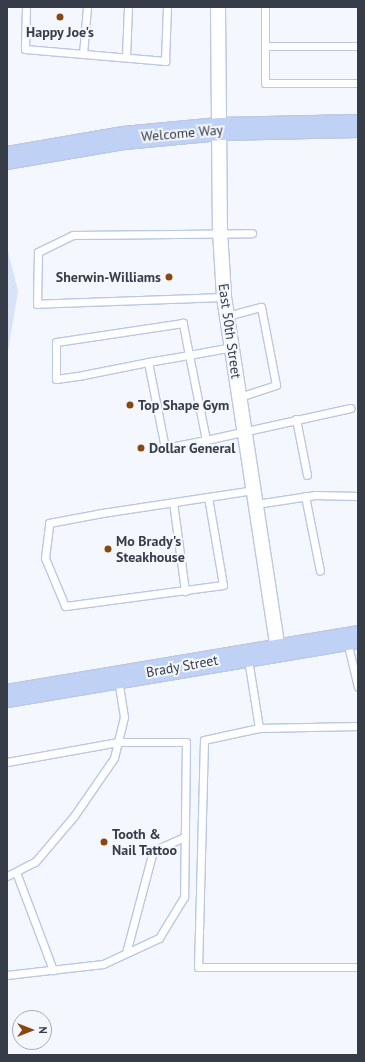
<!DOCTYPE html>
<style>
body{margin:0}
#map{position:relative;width:365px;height:1062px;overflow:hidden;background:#f4f7fd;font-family:"PT Sans",sans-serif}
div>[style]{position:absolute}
.green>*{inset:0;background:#d9e3f7}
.roads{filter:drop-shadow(1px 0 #bac8e4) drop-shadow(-1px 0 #bac8e4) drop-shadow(0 1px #bac8e4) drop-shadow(0 -1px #bac8e4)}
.lane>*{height:7px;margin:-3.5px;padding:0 3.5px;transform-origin:3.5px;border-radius:3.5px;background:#fff}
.street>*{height:14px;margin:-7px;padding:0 7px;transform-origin:7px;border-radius:7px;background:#fff}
.highway>*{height:22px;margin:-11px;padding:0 11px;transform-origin:11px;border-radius:11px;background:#c0d1f6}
.dots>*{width:11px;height:11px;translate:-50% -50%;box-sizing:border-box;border:2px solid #f4f7fd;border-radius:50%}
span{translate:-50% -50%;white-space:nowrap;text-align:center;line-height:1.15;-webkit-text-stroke:4px #f4f7fd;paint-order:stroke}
.poi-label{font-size:14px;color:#373d48;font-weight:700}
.right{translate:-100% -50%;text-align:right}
.left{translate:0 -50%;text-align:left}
.street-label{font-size:14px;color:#373d48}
.frame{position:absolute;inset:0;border:8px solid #373d48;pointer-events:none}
.north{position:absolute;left:12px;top:1010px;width:40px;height:40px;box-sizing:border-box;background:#f4f7fd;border:1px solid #a8adb5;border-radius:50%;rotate:90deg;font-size:11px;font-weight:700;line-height:16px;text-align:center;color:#373d48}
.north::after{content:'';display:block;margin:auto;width:14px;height:18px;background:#884810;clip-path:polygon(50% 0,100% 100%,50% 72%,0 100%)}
</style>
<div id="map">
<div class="green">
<i style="clip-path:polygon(7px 247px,18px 291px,7px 357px)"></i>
</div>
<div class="roads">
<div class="lane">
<i style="left:26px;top:7px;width:42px;rotate:91.4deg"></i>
<i style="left:25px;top:49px;width:141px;rotate:4.9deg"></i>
<i style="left:165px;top:61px;width:54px;rotate:-87.9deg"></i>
<i style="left:265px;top:7px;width:76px;rotate:90deg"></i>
<i style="left:265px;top:83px;width:93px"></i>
<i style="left:265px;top:46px;width:93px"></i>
<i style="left:83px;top:54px;width:47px;rotate:-85.1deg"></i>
<i style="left:126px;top:57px;width:50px;rotate:-87.7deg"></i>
<i style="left:224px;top:297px;width:187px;rotate:177.9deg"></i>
<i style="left:37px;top:304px;width:52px;rotate:-88.9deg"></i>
<i style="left:38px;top:252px;width:39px;rotate:-26deg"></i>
<i style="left:73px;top:235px;width:179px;rotate:-0.6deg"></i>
<i style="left:227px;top:316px;width:35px;rotate:-15deg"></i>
<i style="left:261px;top:307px;width:79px;rotate:79.1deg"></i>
<i style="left:276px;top:385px;width:39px;rotate:162deg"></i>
<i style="left:148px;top:362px;width:88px;rotate:78.8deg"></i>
<i style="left:165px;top:448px;width:42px;rotate:-11deg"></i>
<i style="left:206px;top:440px;width:87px;rotate:-101.3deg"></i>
<i style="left:189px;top:355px;width:33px;rotate:-101deg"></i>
<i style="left:183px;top:323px;width:128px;rotate:171.5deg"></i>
<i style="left:56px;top:342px;width:37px;rotate:90deg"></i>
<i style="left:56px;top:379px;width:27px;rotate:-8deg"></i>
<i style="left:83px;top:375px;width:66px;rotate:-11.3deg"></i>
<i style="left:148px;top:362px;width:42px;rotate:-9.7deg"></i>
<i style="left:189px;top:355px;width:44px;rotate:-10.5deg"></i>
<i style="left:296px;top:419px;width:57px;rotate:78.9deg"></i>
<i style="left:206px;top:440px;width:148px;rotate:-12.5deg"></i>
<i style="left:305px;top:496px;width:76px;rotate:78.7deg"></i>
<i style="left:208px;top:497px;width:89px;rotate:80.3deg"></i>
<i style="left:223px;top:585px;width:159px;rotate:172.4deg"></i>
<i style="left:65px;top:606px;width:52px;rotate:-112.6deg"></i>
<i style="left:45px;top:558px;width:35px;rotate:-83deg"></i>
<i style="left:49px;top:523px;width:54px;rotate:-10.7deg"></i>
<i style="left:102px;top:513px;width:107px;rotate:-8.6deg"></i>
<i style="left:208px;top:497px;width:47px;rotate:-8.7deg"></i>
<i style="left:173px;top:502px;width:90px;rotate:82.3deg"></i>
<i style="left:256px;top:504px;width:60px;rotate:-8.7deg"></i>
<i style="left:315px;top:495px;width:43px;rotate:1.3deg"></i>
<i style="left:347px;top:641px;width:47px;rotate:76.6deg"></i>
<i style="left:248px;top:659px;width:70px;rotate:80.9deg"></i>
<i style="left:358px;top:726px;width:99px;rotate:178.8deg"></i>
<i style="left:259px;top:728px;width:56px;rotate:167.7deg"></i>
<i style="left:204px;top:740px;width:227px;rotate:91.5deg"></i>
<i style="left:198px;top:967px;width:160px"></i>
<i style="left:7px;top:762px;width:113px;rotate:-10.2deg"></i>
<i style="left:118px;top:742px;width:68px"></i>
<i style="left:186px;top:742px;width:155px;rotate:90.7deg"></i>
<i style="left:184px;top:897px;width:48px;rotate:121.4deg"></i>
<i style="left:159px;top:938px;width:62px;rotate:155.1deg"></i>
<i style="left:103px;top:964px;width:97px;rotate:173.5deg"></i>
<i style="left:16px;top:872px;width:105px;rotate:69.3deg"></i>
<i style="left:7px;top:876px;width:31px;rotate:-27deg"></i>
<i style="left:35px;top:862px;width:60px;rotate:-49.7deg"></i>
<i style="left:74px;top:816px;width:70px;rotate:-55.4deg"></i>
<i style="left:114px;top:758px;width:42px;rotate:-76.3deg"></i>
<i style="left:124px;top:717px;width:37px;rotate:-99deg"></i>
<i style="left:126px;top:953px;width:106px;rotate:-75.2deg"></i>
<i style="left:153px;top:851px;width:35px;rotate:-24deg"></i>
</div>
<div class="street">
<i style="left:218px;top:7px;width:224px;rotate:89.5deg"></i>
<i style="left:220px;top:231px;width:66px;rotate:86.5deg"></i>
<i style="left:224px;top:297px;width:357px;rotate:81.3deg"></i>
</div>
<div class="highway">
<i style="left:7px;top:158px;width:119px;rotate:-9.7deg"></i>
<i style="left:124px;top:138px;width:96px;rotate:-5.4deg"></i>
<i style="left:220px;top:129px;width:138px;rotate:-1.2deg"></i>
<i style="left:7px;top:696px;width:356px;rotate:-9.5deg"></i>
</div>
</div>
<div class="dots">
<i style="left:60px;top:17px;background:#884810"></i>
<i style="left:169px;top:277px;background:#884810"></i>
<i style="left:130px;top:405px;background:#884810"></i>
<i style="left:141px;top:448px;background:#884810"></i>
<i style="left:108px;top:549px;background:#884810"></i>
<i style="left:104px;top:842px;background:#884810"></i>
</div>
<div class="poi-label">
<span style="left:60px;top:32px">Happy Joe's</span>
<span class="right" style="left:161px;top:277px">Sherwin-Williams</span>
<span class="left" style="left:138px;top:405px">Top Shape Gym</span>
<span class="left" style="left:149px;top:448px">Dollar General</span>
<span class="left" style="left:116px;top:549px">Mo Brady's<br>Steakhouse</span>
<span class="left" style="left:112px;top:842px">Tooth &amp;<br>Nail Tattoo</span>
</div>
<div class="street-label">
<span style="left:182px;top:133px;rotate:-5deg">Welcome Way</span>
<span style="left:230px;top:331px;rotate:82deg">East 50th Street</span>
<span style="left:182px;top:666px;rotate:-10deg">Brady Street</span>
</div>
<div class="frame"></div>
<div class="north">N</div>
</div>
